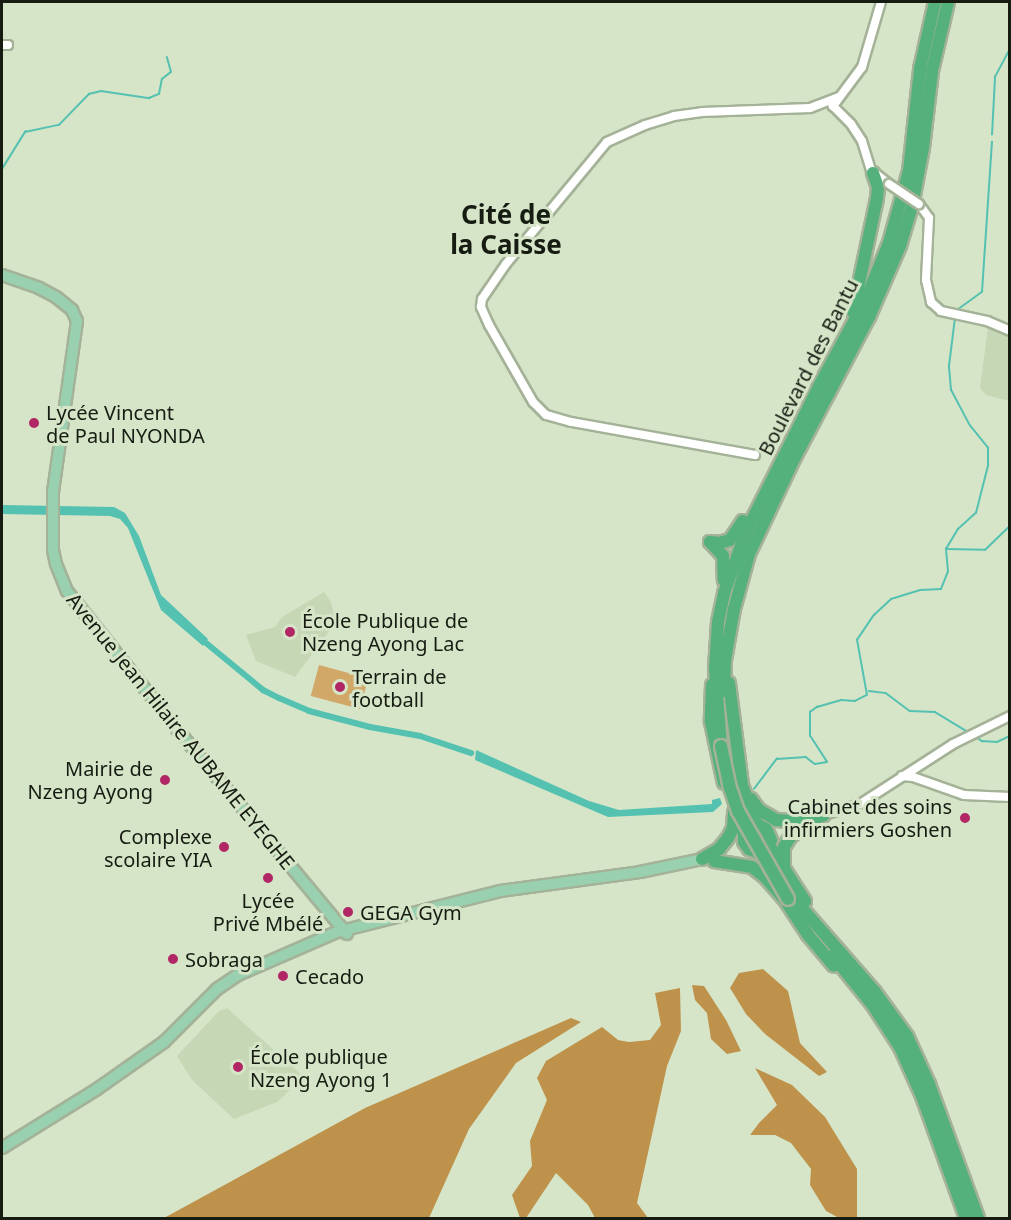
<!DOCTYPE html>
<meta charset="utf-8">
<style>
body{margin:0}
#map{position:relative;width:1011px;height:1220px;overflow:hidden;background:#d6e5c8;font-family:"Noto Sans",sans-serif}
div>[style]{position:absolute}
.built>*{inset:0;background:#c6d7b5}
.green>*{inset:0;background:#d1a868;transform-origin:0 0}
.forest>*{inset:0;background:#be924b}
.water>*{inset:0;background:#54c1b1}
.stream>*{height:1.5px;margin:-0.75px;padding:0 0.75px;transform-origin:0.75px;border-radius:0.75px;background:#54c1b1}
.canal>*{height:6px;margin:-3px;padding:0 3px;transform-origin:3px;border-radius:3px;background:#54c1b1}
.roads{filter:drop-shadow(2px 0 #a4b297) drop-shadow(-2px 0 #a4b297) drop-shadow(0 2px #a4b297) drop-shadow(0 -2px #a4b297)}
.minor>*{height:8px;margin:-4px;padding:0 4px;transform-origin:4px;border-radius:4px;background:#fff}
.major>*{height:10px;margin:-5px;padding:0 5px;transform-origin:5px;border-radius:5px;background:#99d0b0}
.highway>*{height:12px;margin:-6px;padding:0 6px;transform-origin:6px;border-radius:6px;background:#55b17c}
.bridges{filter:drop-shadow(2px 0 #a4b297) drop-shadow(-2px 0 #a4b297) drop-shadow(0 2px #a4b297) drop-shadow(0 -2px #a4b297)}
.minor-bridge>*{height:8px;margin:-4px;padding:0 4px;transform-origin:4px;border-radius:4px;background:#fff}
.highway-bridge>*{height:12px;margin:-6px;padding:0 6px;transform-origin:6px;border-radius:6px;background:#55b17c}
.dots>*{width:16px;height:16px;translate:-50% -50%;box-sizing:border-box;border:3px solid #d6e5c8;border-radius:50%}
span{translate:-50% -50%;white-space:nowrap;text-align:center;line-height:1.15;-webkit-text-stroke:6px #d6e5c8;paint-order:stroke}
.street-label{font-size:20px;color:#171c12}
.poi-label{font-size:20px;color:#171c12}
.left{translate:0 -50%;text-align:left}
.right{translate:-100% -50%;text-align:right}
.district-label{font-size:26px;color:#171c12;font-weight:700}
.frame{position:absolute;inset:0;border:3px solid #171c12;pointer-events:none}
</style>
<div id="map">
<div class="built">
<i style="clip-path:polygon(988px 327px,1009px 337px,1009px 401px,986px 395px,980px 388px)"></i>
<i style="clip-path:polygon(324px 592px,331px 602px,336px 622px,295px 677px,256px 661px,246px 635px,275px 627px,282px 617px)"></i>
<i style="clip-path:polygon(227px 1008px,304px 1077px,277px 1102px,234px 1119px,192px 1080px,177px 1056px,219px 1011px)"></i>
</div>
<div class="green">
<i style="left:319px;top:665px;width:51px;height:32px;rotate:15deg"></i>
</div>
<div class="forest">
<i style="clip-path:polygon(763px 969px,788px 991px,800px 1043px,827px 1072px,819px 1076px,765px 1034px,746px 1014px,730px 988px,739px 973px)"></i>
<i style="clip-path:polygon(692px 985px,704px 986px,726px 1020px,741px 1051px,727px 1054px,711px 1039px,707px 1013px,695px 1000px)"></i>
<i style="clip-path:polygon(680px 988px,681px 1031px,667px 1066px,637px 1203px,648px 1218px,595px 1218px,588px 1205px,556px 1173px,526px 1218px,520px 1218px,512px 1195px,532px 1166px,530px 1141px,547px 1100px,537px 1078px,546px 1061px,602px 1027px,618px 1040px,629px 1042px,650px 1040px,661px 1025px,655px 993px)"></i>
<i style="clip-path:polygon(571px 1018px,581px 1022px,516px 1063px,469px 1129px,429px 1218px,164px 1218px,365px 1108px)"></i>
<i style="clip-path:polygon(755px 1068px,792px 1085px,825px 1117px,857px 1169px,857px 1218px,839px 1218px,826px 1211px,810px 1185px,811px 1169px,791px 1143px,775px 1135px,750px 1135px,759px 1123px,777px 1105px)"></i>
</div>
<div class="water">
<i style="clip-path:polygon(2px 505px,114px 507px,125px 513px,139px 536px,161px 595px,208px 639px,203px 646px,161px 610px,128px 528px,120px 519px,110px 516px,2px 514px)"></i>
<i style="clip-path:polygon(476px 750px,589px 801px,619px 810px,712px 804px,712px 800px,720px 798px,722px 804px,713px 812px,608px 817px,475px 760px)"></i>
</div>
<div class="stream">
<i style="left:992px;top:135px;width:58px;rotate:-87deg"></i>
<i style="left:995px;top:77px;width:32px;rotate:-62deg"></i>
<i style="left:2px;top:169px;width:44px;rotate:-58.1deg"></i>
<i style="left:25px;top:132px;width:35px;rotate:-12deg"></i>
<i style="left:59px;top:125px;width:43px;rotate:-45.9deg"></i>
<i style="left:89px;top:94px;width:12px;rotate:-14deg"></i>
<i style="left:101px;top:91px;width:49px;rotate:8.3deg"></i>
<i style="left:149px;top:98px;width:11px;rotate:-22deg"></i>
<i style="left:159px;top:94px;width:15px;rotate:-79deg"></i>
<i style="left:162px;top:79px;width:11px;rotate:-38deg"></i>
<i style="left:171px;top:72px;width:15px;rotate:-106deg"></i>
<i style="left:957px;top:310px;width:31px;rotate:-36deg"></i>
<i style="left:982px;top:292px;width:150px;rotate:-86.2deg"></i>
<i style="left:946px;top:549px;width:23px;rotate:-59deg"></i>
<i style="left:958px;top:529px;width:24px;rotate:-42deg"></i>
<i style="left:976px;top:513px;width:49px;rotate:-75.7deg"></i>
<i style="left:988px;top:466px;width:18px;rotate:-90deg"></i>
<i style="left:988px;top:448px;width:28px;rotate:-129deg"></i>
<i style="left:970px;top:426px;width:41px;rotate:-117.8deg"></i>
<i style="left:951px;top:390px;width:24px;rotate:-95deg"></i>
<i style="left:949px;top:366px;width:48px;rotate:-82.9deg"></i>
<i style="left:869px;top:691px;width:17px;rotate:7deg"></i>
<i style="left:886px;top:693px;width:30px;rotate:37deg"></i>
<i style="left:910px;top:711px;width:25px;rotate:2deg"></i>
<i style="left:935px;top:712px;width:39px;rotate:31deg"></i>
<i style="left:975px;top:736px;width:9px;rotate:36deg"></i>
<i style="left:982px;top:741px;width:15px;rotate:4deg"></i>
<i style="left:997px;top:742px;width:14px;rotate:-25deg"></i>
<i style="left:754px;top:789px;width:38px;rotate:-53deg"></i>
<i style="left:777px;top:759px;width:29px;rotate:-4deg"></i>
<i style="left:806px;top:757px;width:11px;rotate:38deg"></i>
<i style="left:815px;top:764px;width:12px;rotate:-9deg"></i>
<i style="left:827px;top:762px;width:31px;rotate:-123deg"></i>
<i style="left:810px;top:736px;width:24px;rotate:-90deg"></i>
<i style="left:810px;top:712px;width:9px;rotate:-36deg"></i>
<i style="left:817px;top:707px;width:25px;rotate:-16deg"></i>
<i style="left:841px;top:700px;width:14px;rotate:4deg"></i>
<i style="left:855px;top:701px;width:13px;rotate:-27deg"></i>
<i style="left:867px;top:695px;width:56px;rotate:-100.3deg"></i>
<i style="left:857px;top:640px;width:30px;rotate:-56deg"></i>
<i style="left:874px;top:615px;width:23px;rotate:-43deg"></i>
<i style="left:891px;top:599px;width:31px;rotate:-17deg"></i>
<i style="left:921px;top:590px;width:20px;rotate:-3deg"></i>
<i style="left:941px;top:589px;width:18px;rotate:-68deg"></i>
<i style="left:948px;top:572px;width:23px;rotate:-95deg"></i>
<i style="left:946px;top:549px;width:39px;rotate:1deg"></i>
<i style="left:985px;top:550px;width:35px;rotate:-44deg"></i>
</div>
<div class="canal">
<i style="left:200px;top:638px;width:82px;rotate:39.5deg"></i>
<i style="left:263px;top:690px;width:18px;rotate:27deg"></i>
<i style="left:279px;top:698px;width:33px;rotate:23deg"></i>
<i style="left:309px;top:711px;width:63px;rotate:14.7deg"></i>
<i style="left:370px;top:727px;width:51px;rotate:10.2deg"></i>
<i style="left:420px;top:736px;width:54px;rotate:18.4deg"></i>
</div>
<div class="roads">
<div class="minor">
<i style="left:881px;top:2px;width:68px;rotate:106.3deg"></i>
<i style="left:862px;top:67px;width:49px;rotate:126.6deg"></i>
<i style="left:833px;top:106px;width:25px;rotate:45deg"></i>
<i style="left:851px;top:124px;width:20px;rotate:57deg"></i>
<i style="left:862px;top:141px;width:30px;rotate:73deg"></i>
<i style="left:871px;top:170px;width:23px;rotate:38deg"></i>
<i style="left:2px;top:45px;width:6px"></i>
<i style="left:919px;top:204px;width:17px;rotate:54deg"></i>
<i style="left:929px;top:218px;width:62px;rotate:92.8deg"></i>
<i style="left:926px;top:280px;width:23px;rotate:77deg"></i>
<i style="left:931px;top:302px;width:13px;rotate:42deg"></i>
<i style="left:941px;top:311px;width:47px;rotate:12.3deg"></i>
<i style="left:987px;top:321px;width:25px;rotate:23deg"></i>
<i style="left:755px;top:455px;width:187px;rotate:-169.8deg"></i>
<i style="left:571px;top:422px;width:26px;rotate:-164deg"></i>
<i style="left:546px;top:415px;width:18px;rotate:-135deg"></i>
<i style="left:533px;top:402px;width:89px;rotate:-119.7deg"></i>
<i style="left:489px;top:325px;width:20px;rotate:-114deg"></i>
<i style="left:481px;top:307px;width:8px;rotate:-83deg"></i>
<i style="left:482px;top:299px;width:42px;rotate:-55.6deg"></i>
<i style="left:506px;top:264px;width:158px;rotate:-50.4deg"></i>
<i style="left:607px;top:142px;width:42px;rotate:-24.1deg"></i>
<i style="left:645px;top:125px;width:30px;rotate:-17deg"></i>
<i style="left:674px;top:116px;width:28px;rotate:-8deg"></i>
<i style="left:702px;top:112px;width:108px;rotate:-2.1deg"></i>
<i style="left:810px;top:108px;width:31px;rotate:-21deg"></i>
<i style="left:902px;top:776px;width:11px;rotate:5deg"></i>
<i style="left:913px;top:777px;width:54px;rotate:19.4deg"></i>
<i style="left:964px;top:795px;width:46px;rotate:2.5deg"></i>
<i style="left:824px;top:815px;width:38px;rotate:-17deg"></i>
<i style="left:860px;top:804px;width:111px;rotate:-32.8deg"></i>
<i style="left:953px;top:744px;width:64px;rotate:-26.2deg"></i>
</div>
<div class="major">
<i style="left:2px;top:275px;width:39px;rotate:19deg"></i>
<i style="left:39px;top:288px;width:19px;rotate:28deg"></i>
<i style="left:56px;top:297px;width:21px;rotate:39deg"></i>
<i style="left:72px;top:310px;width:12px;rotate:66deg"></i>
<i style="left:77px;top:321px;width:172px;rotate:98deg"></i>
<i style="left:53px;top:491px;width:59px;rotate:90deg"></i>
<i style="left:53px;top:550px;width:14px;rotate:78deg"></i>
<i style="left:56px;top:564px;width:29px;rotate:68deg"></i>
<i style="left:67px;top:591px;width:174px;rotate:51.5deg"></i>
<i style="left:175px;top:727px;width:269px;rotate:50.3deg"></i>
<i style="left:2px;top:1148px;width:112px;rotate:-31.8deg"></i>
<i style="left:97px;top:1089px;width:82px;rotate:-35deg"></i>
<i style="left:164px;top:1042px;width:75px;rotate:-45deg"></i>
<i style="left:217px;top:989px;width:25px;rotate:-34deg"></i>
<i style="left:238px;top:975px;width:108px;rotate:-23.5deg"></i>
<i style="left:337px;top:932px;width:168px;rotate:-14.1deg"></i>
<i style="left:500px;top:891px;width:141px;rotate:-7.7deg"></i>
<i style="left:640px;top:872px;width:63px;rotate:-11.8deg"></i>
</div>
<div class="highway">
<i style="left:853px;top:312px;width:116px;rotate:-78.1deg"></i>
<i style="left:877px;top:198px;width:11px;rotate:-85deg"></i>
<i style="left:878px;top:187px;width:15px;rotate:-110deg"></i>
<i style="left:710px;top:542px;width:9px;rotate:6deg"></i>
<i style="left:719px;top:543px;width:11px;rotate:-15deg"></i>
<i style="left:730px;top:540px;width:23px;rotate:-56deg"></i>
<i style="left:710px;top:542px;width:19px;rotate:47deg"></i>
<i style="left:723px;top:556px;width:24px;rotate:88deg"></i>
<i style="left:729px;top:683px;width:103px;rotate:82.7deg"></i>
<i style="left:742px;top:785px;width:43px;rotate:69.4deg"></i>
<i style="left:712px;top:685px;width:37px;rotate:92deg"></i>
<i style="left:711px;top:722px;width:62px;rotate:78deg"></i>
<i style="left:724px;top:691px;width:31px;rotate:-88deg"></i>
<i style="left:725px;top:660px;width:52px;rotate:-80deg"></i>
<i style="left:734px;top:609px;width:57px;rotate:-74.7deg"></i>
<i style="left:749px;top:554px;width:105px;rotate:-64.7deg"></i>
<i style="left:794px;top:459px;width:161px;rotate:-62.2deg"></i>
<i style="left:869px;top:317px;width:77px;rotate:-66.4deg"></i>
<i style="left:900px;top:246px;width:42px;rotate:-73.3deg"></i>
<i style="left:912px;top:206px;width:59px;rotate:-79.3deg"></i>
<i style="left:923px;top:148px;width:78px;rotate:-83.3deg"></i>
<i style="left:932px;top:71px;width:71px;rotate:-76.9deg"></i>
<i style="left:721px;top:746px;width:77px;rotate:-94.5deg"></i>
<i style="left:715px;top:669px;width:47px;rotate:-86.3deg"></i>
<i style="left:718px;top:622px;width:30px;rotate:-78deg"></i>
<i style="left:724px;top:593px;width:65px;rotate:-70.2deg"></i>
<i style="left:746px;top:532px;width:165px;rotate:-63.4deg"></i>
<i style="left:820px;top:384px;width:94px;rotate:-61.5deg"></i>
<i style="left:865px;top:301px;width:63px;rotate:-67.5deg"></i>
<i style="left:889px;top:243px;width:75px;rotate:-74.5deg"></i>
<i style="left:909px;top:171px;width:103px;rotate:-83.8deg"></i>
<i style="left:920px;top:69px;width:69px;rotate:-77.4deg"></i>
<i style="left:751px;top:799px;width:14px;rotate:54deg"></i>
<i style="left:759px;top:810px;width:20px;rotate:30deg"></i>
<i style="left:776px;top:820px;width:28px;rotate:4deg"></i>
<i style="left:739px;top:821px;width:14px;rotate:69deg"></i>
<i style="left:744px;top:834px;width:8px;rotate:90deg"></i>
<i style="left:744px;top:842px;width:9px;rotate:54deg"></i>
<i style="left:749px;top:849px;width:9px;rotate:21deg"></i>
<i style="left:757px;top:852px;width:7px;rotate:-16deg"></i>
<i style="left:764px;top:850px;width:12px;rotate:-55deg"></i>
<i style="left:771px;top:840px;width:12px;rotate:-114deg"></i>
<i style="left:766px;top:829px;width:9px;rotate:-153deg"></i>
<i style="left:758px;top:825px;width:8px;rotate:166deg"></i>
<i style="left:750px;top:827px;width:9px;rotate:131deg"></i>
<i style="left:800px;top:823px;width:25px;rotate:-18deg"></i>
<i style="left:769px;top:845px;width:67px;rotate:57.3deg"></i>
<i style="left:702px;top:859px;width:20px;rotate:-30deg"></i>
<i style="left:719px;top:849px;width:14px;rotate:-51deg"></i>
<i style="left:728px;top:838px;width:11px;rotate:-63deg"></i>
<i style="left:733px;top:828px;width:16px;rotate:-86deg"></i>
<i style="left:714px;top:861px;width:38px;rotate:9deg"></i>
<i style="left:752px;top:867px;width:16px;rotate:38deg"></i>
<i style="left:765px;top:877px;width:28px;rotate:49deg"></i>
<i style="left:784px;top:867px;width:20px;rotate:-90deg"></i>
<i style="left:784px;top:847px;width:13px;rotate:-58deg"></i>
<i style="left:791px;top:836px;width:19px;rotate:-35deg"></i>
<i style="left:779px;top:891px;width:53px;rotate:56.6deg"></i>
<i style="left:808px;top:935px;width:40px;rotate:50deg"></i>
<i style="left:793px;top:898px;width:125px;rotate:48.9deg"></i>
<i style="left:875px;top:992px;width:54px;rotate:54deg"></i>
<i style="left:907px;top:1036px;width:53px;rotate:65.4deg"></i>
<i style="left:929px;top:1084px;width:143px;rotate:69.9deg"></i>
<i style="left:833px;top:956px;width:62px;rotate:50.9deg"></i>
<i style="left:872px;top:1004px;width:51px;rotate:56.9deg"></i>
<i style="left:900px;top:1047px;width:54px;rotate:65.8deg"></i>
<i style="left:922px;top:1096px;width:130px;rotate:70.2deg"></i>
</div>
</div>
<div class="bridges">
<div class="minor-bridge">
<i style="left:889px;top:184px;width:36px;rotate:34deg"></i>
</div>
<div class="highway-bridge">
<i style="left:721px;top:746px;width:40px;rotate:78deg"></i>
<i style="left:729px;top:785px;width:28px;rotate:71deg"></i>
<i style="left:738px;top:811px;width:101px;rotate:60.4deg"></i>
</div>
</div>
<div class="dots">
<i style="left:34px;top:423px;background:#b12665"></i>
<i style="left:290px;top:632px;background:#b12665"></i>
<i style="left:340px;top:687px;background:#b12665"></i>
<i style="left:165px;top:780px;background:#b12665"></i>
<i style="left:965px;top:818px;background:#b12665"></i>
<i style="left:224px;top:847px;background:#b12665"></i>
<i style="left:268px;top:878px;background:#b12665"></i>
<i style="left:348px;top:912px;background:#b12665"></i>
<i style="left:173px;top:959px;background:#b12665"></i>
<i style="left:283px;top:976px;background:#b12665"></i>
<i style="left:238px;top:1067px;background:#b12665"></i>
</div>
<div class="street-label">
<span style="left:808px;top:367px;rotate:-63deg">Boulevard des Bantu</span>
<span style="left:181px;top:731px;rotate:51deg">Avenue Jean Hilaire AUBAME EYEGHE</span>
</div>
<div class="poi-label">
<span class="left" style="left:46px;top:424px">Lycée Vincent<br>de Paul NYONDA</span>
<span class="left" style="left:302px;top:632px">École Publique de<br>Nzeng Ayong Lac</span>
<span class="left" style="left:352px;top:688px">Terrain de<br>football</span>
<span class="right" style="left:153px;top:780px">Mairie de<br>Nzeng Ayong</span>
<span class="right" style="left:952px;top:818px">Cabinet des soins<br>infirmiers Goshen</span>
<span class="right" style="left:212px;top:848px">Complexe<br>scolaire YIA</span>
<span style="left:268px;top:912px">Lycée<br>Privé Mbélé</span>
<span class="left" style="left:360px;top:912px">GEGA Gym</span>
<span class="left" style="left:185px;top:959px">Sobraga</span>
<span class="left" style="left:295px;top:976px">Cecado</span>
<span class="left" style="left:250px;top:1068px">École publique<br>Nzeng Ayong 1</span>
</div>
<div class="district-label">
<span style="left:506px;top:230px">Cité de<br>la Caisse</span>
</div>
<div class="frame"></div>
</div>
